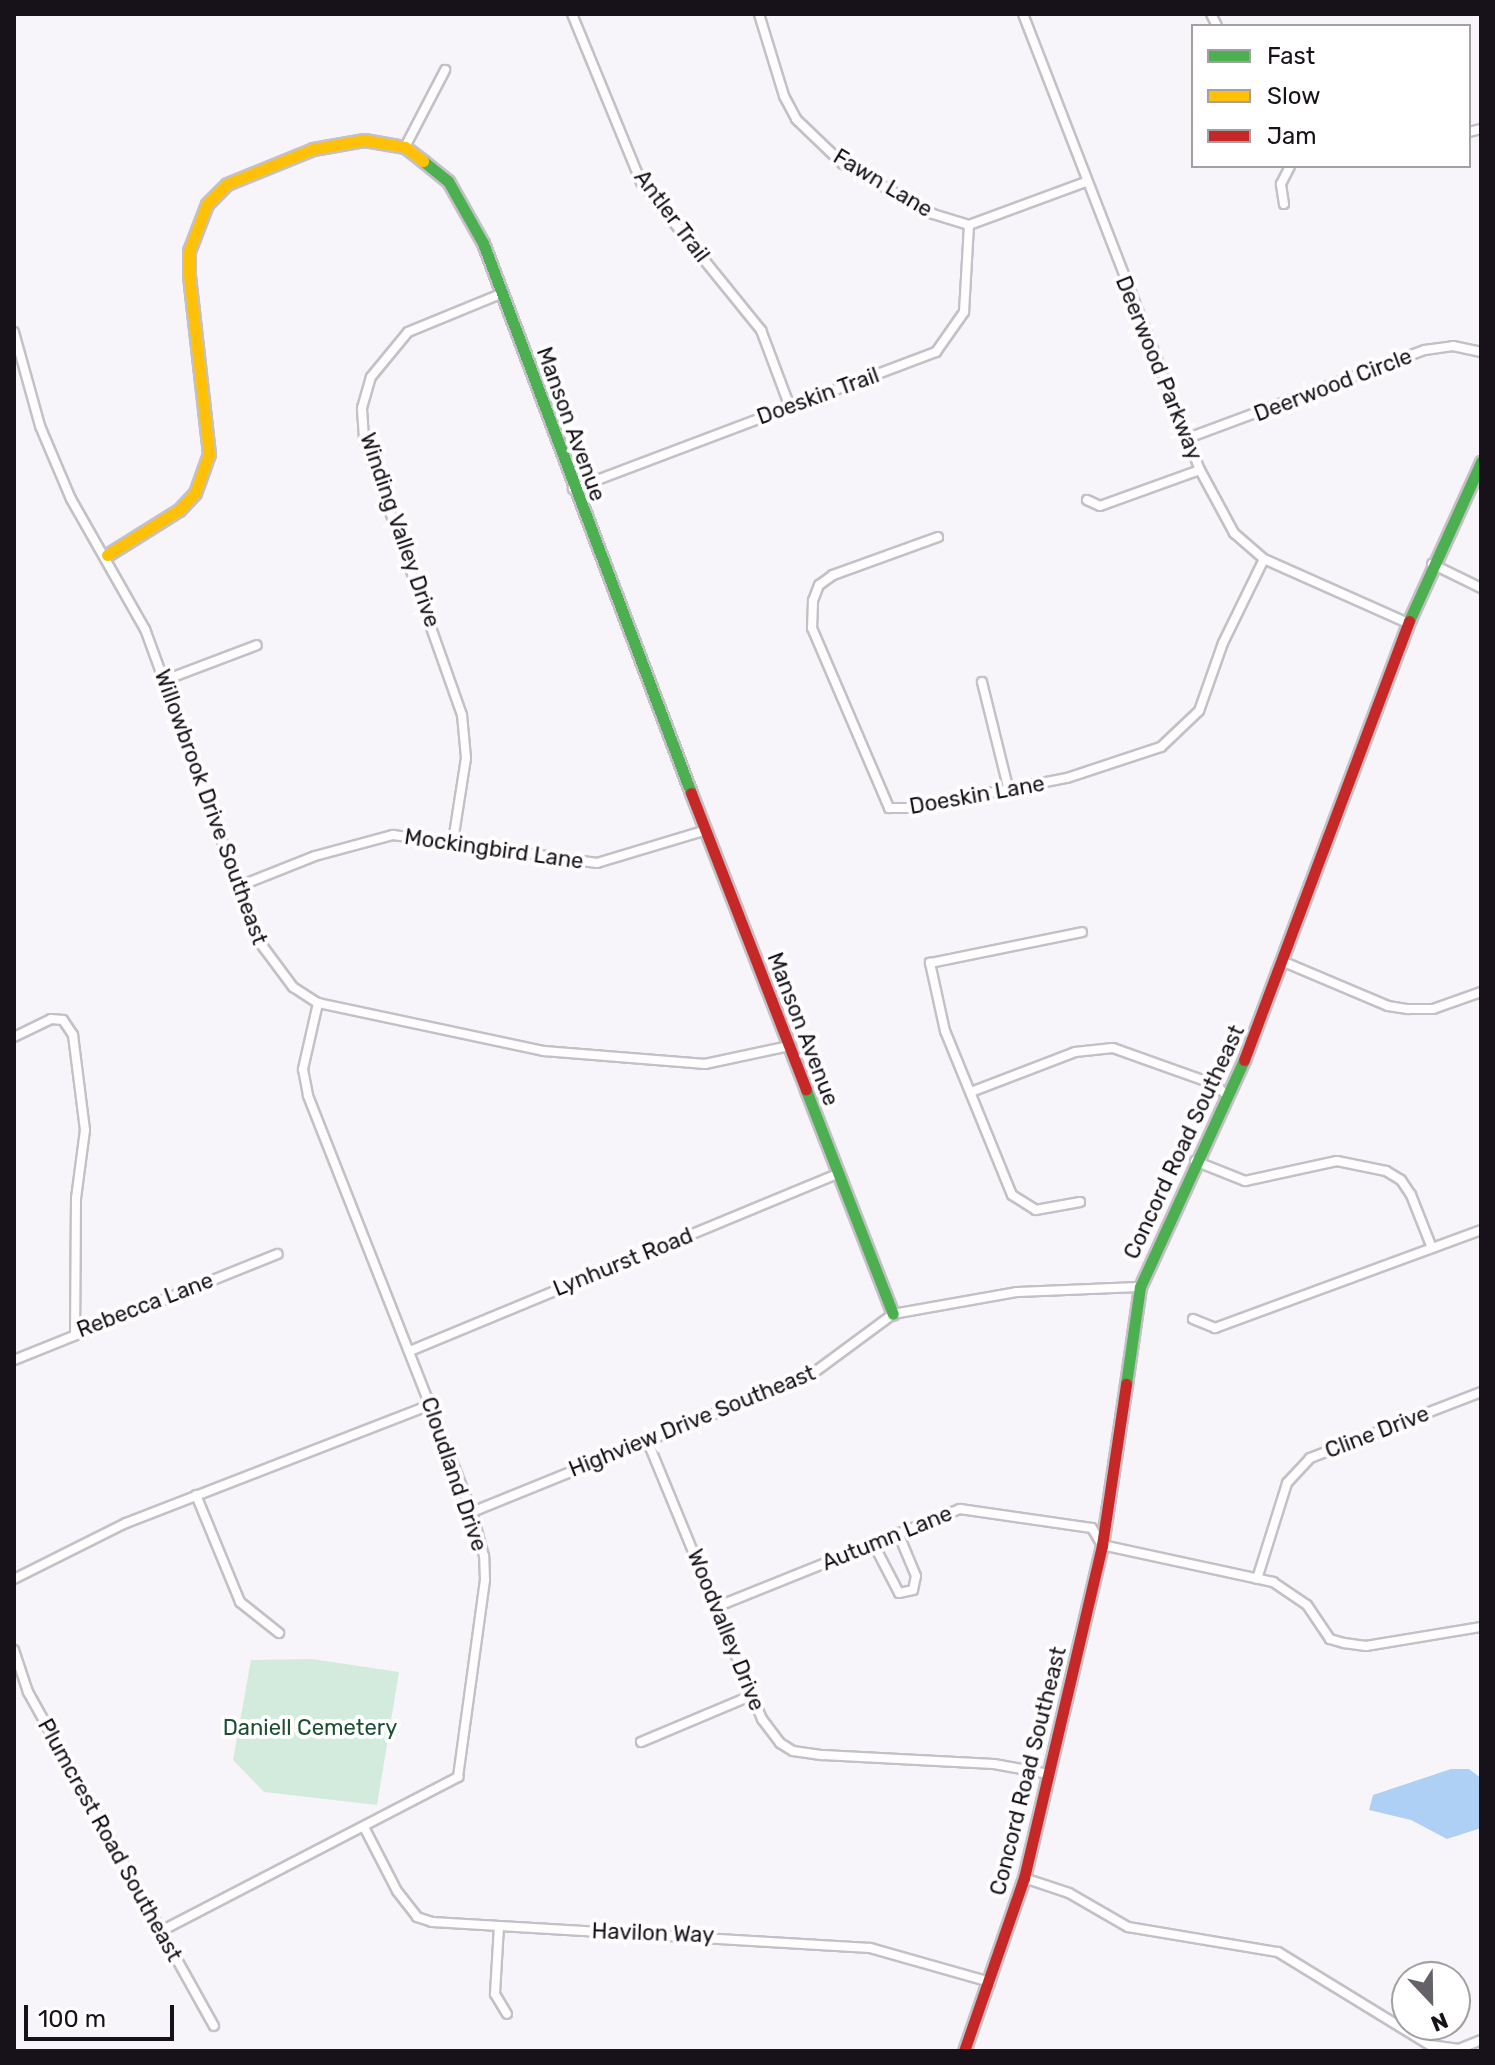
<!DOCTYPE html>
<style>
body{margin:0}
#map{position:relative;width:1495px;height:2065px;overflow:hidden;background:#f8f5fa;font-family:Rubik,sans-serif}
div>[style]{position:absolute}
.green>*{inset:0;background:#d3ebdd}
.water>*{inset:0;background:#afd0f5}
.roads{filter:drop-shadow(2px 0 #c4c0c7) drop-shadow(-2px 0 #c4c0c7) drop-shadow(0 2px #c4c0c7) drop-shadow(0 -2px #c4c0c7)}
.street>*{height:8px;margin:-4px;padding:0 4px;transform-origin:4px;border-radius:4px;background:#fefefe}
.fast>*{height:11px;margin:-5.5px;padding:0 5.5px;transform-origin:5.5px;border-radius:5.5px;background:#4caf50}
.slow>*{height:11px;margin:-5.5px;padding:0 5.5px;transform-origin:5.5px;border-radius:5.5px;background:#ffc107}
.jam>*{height:11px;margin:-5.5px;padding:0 5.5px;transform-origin:5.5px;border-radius:5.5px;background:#c62828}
span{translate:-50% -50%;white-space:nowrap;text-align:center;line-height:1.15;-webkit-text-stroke:8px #fff;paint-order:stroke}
.street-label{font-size:22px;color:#17111a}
.park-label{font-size:22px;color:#1c4e33}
.frame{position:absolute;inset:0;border:16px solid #17111a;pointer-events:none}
.legend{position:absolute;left:1191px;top:24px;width:280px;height:144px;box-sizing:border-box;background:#fff;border:2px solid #a2a0a3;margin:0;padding:10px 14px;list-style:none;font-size:24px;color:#17111a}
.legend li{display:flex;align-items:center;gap:16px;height:40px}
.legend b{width:40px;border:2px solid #a2a0a3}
.north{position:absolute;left:1391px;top:1961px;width:80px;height:80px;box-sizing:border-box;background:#fff;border:2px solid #a2a0a3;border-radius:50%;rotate:158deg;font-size:22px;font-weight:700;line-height:32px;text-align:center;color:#17111a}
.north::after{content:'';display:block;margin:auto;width:28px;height:36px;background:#666168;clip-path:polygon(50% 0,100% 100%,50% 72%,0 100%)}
.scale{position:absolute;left:24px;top:2005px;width:150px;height:36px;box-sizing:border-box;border:4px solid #17111a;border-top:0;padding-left:10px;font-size:24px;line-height:28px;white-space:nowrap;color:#17111a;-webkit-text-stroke:6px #fff;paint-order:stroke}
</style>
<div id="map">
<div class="green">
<i style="clip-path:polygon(312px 1659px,399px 1672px,377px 1805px,264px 1792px,233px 1760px,251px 1660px)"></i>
</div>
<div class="water">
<i style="clip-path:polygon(1451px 1769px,1469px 1769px,1481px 1778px,1481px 1828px,1447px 1839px,1411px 1820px,1369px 1810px,1373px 1795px)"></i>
</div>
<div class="roads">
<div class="street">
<i style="left:572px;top:14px;width:182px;rotate:67.7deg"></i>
<i style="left:641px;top:182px;width:191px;rotate:51deg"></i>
<i style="left:761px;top:330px;width:82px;rotate:69.4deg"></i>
<i style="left:759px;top:14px;width:86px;rotate:73deg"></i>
<i style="left:784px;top:96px;width:26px;rotate:62deg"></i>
<i style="left:796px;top:119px;width:65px;rotate:43.8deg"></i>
<i style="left:843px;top:164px;width:103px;rotate:29.1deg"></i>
<i style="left:933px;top:214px;width:38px;rotate:17deg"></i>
<i style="left:969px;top:225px;width:125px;rotate:-20.2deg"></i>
<i style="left:1023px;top:14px;width:489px;rotate:68.8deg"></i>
<i style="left:1200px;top:470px;width:72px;rotate:61.6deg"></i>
<i style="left:1234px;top:533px;width:40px;rotate:41deg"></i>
<i style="left:1264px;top:559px;width:158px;rotate:24deg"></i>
<i style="left:1211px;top:14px;width:13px;rotate:63deg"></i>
<i style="left:1469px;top:132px;width:12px;rotate:-14deg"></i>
<i style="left:405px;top:147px;width:87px;rotate:-62.5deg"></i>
<i style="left:1284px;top:204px;width:20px;rotate:-99deg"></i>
<i style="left:1281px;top:184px;width:20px;rotate:-63deg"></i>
<i style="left:14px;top:332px;width:98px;rotate:74.5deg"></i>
<i style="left:40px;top:426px;width:79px;rotate:67deg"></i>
<i style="left:71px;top:499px;width:150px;rotate:60.4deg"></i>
<i style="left:145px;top:629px;width:331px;rotate:70deg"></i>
<i style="left:258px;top:940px;width:59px;rotate:53.3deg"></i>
<i style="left:293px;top:987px;width:30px;rotate:33deg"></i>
<i style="left:318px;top:1003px;width:231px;rotate:12deg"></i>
<i style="left:544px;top:1051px;width:162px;rotate:4.6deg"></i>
<i style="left:705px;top:1064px;width:86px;rotate:-12.1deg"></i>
<i style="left:1188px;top:438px;width:253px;rotate:-20.4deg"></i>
<i style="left:1425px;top:350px;width:28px;rotate:-8deg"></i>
<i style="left:1453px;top:346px;width:29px;rotate:12deg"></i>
<i style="left:573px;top:489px;width:388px;rotate:-20.7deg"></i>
<i style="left:936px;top:352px;width:49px;rotate:-55deg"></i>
<i style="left:964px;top:312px;width:87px;rotate:-86.7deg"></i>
<i style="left:1087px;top:500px;width:14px;rotate:25deg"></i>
<i style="left:1100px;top:506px;width:106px;rotate:-19.8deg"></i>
<i style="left:938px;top:537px;width:112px;rotate:160.1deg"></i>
<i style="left:833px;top:575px;width:17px;rotate:144deg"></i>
<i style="left:819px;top:585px;width:17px;rotate:111deg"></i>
<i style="left:813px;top:601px;width:27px;rotate:92deg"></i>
<i style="left:812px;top:628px;width:196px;rotate:66.8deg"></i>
<i style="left:889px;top:808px;width:23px"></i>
<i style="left:912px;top:808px;width:158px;rotate:-11deg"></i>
<i style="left:1067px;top:778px;width:99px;rotate:-18.3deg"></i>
<i style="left:1161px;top:747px;width:52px;rotate:-43.5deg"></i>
<i style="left:1199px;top:711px;width:72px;rotate:-70.6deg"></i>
<i style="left:1223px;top:643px;width:93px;rotate:-64deg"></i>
<i style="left:1432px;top:564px;width:55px;rotate:26.1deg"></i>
<i style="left:165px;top:680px;width:98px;rotate:-20.8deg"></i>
<i style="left:982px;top:682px;width:112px;rotate:76.1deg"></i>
<i style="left:453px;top:841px;width:84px;rotate:-81.1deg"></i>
<i style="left:466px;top:758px;width:43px;rotate:-95.3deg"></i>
<i style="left:462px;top:715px;width:294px;rotate:-109.5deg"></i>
<i style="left:364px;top:438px;width:30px;rotate:-94deg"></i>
<i style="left:362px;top:408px;width:32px;rotate:-74deg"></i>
<i style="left:371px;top:377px;width:58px;rotate:-50.6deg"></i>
<i style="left:408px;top:332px;width:103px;rotate:-22.3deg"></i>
<i style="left:237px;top:887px;width:84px;rotate:-21.7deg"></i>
<i style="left:315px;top:856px;width:81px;rotate:-15.1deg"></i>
<i style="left:393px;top:835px;width:206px;rotate:7.8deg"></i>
<i style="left:597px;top:863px;width:114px;rotate:-16.8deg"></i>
<i style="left:1284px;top:962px;width:113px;rotate:22.9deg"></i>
<i style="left:1388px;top:1006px;width:20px;rotate:9deg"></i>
<i style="left:1408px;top:1009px;width:25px"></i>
<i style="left:1433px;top:1009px;width:51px;rotate:-19.5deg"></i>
<i style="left:14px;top:1037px;width:41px;rotate:-25.9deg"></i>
<i style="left:51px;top:1019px;width:12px;rotate:5deg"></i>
<i style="left:63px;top:1020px;width:18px;rotate:56deg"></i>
<i style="left:73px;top:1035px;width:96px;rotate:82.8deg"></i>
<i style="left:85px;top:1130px;width:69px;rotate:97.5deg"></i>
<i style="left:76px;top:1198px;width:134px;rotate:90.4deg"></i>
<i style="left:971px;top:1092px;width:111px;rotate:-21deg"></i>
<i style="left:1075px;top:1052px;width:38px;rotate:-6deg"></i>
<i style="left:1113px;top:1048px;width:107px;rotate:19.6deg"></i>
<i style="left:1214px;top:1084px;width:18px;rotate:41deg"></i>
<i style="left:1195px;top:1161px;width:54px;rotate:21.8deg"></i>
<i style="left:1245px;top:1181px;width:94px;rotate:-12.3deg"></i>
<i style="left:1337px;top:1161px;width:50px;rotate:11.5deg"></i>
<i style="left:1386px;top:1171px;width:17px;rotate:31deg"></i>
<i style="left:1401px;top:1180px;width:18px;rotate:56deg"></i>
<i style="left:1411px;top:1195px;width:57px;rotate:68.4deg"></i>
<i style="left:1080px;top:1202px;width:45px;rotate:169.7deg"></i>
<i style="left:1036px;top:1210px;width:28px;rotate:-148deg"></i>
<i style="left:1012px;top:1195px;width:177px;rotate:-112.2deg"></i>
<i style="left:945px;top:1031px;width:70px;rotate:-102.4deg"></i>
<i style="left:930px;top:963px;width:155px;rotate:-11.5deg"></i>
<i style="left:1193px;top:1319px;width:24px;rotate:22deg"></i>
<i style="left:1215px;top:1328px;width:283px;rotate:-20.2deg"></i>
<i style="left:410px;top:1351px;width:462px;rotate:-22.5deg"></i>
<i style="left:14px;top:1360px;width:284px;rotate:-21.9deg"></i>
<i style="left:647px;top:1440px;width:302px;rotate:67.6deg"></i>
<i style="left:762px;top:1719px;width:30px;rotate:53deg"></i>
<i style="left:780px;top:1743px;width:15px;rotate:32deg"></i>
<i style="left:793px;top:1751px;width:30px;rotate:8deg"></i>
<i style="left:823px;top:1755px;width:171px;rotate:3deg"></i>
<i style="left:994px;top:1764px;width:56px;rotate:10.3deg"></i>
<i style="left:196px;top:1495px;width:116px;rotate:67.6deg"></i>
<i style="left:240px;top:1602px;width:50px;rotate:38.5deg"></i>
<i style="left:472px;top:1512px;width:367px;rotate:-22.1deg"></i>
<i style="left:812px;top:1374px;width:101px;rotate:-36.5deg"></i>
<i style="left:893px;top:1314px;width:125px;rotate:-10.1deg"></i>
<i style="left:1016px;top:1292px;width:124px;rotate:-2.3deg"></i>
<i style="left:873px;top:1543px;width:56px;rotate:62.5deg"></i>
<i style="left:899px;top:1593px;width:14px;rotate:-12deg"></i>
<i style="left:913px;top:1590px;width:14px;rotate:-78deg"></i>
<i style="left:916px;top:1576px;width:47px;rotate:-112.7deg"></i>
<i style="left:14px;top:1579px;width:125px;rotate:-26.6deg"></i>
<i style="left:126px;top:1523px;width:327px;rotate:-21.2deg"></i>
<i style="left:1257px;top:1579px;width:101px;rotate:-72.6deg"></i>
<i style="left:1287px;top:1483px;width:34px;rotate:-47deg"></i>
<i style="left:1310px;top:1458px;width:183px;rotate:-21.1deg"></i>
<i style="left:716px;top:1607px;width:263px;rotate:-21.9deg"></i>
<i style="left:960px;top:1509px;width:133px;rotate:8.2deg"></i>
<i style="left:1092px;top:1528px;width:20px;rotate:60deg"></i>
<i style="left:1102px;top:1545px;width:175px;rotate:12.2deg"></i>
<i style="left:1273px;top:1582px;width:41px;rotate:34.1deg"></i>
<i style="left:1307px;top:1605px;width:41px;rotate:55.9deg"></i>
<i style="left:1330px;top:1639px;width:15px;rotate:16deg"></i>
<i style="left:1344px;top:1643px;width:22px;rotate:8deg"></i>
<i style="left:1366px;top:1646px;width:117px;rotate:-9.4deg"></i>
<i style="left:14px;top:1650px;width:44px;rotate:71.6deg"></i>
<i style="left:28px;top:1692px;width:382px;rotate:60.9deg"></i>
<i style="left:641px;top:1742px;width:121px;rotate:-22.8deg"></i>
<i style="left:364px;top:1827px;width:72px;rotate:62.7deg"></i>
<i style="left:397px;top:1891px;width:33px;rotate:52deg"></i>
<i style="left:417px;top:1917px;width:16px;rotate:18deg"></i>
<i style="left:432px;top:1922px;width:439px;rotate:3.4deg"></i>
<i style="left:870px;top:1948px;width:125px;rotate:15.8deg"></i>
<i style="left:1024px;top:1878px;width:47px;rotate:18.4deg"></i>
<i style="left:1069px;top:1893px;width:68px;rotate:30deg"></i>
<i style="left:1128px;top:1927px;width:152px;rotate:9.5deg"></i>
<i style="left:1278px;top:1952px;width:178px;rotate:31.5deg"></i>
<i style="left:1430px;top:2045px;width:29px;rotate:8deg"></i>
<i style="left:1459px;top:2049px;width:24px;rotate:-22deg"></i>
<i style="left:499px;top:1926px;width:68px;rotate:93.4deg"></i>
<i style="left:495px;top:1994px;width:23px;rotate:59deg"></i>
<i style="left:161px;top:1931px;width:335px;rotate:-27.4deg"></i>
<i style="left:458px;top:1777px;width:199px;rotate:-82.2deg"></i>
<i style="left:485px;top:1580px;width:24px;rotate:-92deg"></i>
<i style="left:484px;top:1556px;width:46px;rotate:-105.3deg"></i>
<i style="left:472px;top:1512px;width:448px;rotate:-111.5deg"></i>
<i style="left:308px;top:1095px;width:26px;rotate:-101deg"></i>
<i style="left:303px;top:1069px;width:68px;rotate:-77.2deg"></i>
</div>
<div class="fast">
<i style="left:423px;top:161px;width:32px;rotate:39deg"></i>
<i style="left:448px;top:181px;width:71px;rotate:60.6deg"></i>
<i style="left:483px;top:243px;width:588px;rotate:69.28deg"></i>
<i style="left:1409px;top:621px;width:175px;rotate:-65.6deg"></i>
<i style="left:806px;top:1090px;width:240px;rotate:68.8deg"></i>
<i style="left:1126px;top:1384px;width:98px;rotate:-81.8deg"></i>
<i style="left:1140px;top:1287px;width:250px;rotate:-65.4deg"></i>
</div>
<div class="slow">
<i style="left:107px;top:555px;width:85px;rotate:-32deg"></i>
<i style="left:179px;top:510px;width:23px;rotate:-47deg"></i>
<i style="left:195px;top:493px;width:41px;rotate:-70.3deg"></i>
<i style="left:209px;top:454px;width:180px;rotate:-96.4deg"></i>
<i style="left:189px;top:275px;width:24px;rotate:-90deg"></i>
<i style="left:189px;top:251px;width:50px;rotate:-69deg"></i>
<i style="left:207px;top:204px;width:28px;rotate:-45deg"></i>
<i style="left:227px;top:184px;width:93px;rotate:-22.1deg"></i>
<i style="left:313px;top:149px;width:52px;rotate:-10deg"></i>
<i style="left:364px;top:140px;width:42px;rotate:9.7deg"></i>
<i style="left:405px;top:147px;width:23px;rotate:38deg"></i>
</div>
<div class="jam">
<i style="left:691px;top:793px;width:318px;rotate:68.8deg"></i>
<i style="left:1244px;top:1060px;width:469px;rotate:-69.4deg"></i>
<i style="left:964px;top:2051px;width:183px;rotate:-70.9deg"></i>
<i style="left:1024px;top:1878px;width:342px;rotate:-76.8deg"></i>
<i style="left:1102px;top:1545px;width:163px;rotate:-81.5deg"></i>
</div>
</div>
<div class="street-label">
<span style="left:883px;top:183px;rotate:31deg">Fawn Lane</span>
<span style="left:672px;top:216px;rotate:53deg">Antler Trail</span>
<span style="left:1159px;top:368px;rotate:68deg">Deerwood Parkway</span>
<span style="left:1333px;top:385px;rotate:-21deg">Deerwood Circle</span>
<span style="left:818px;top:396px;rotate:-20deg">Doeskin Trail</span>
<span style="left:571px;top:424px;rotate:70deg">Manson Avenue</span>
<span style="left:400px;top:530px;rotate:71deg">Winding Valley Drive</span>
<span style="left:977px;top:795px;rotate:-10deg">Doeskin Lane</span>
<span style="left:211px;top:807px;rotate:70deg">Willowbrook Drive Southeast</span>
<span style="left:494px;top:849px;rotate:8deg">Mockingbird Lane</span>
<span style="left:803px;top:1029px;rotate:69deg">Manson Avenue</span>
<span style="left:1184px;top:1142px;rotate:-65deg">Concord Road Southeast</span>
<span style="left:623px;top:1262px;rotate:-22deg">Lynhurst Road</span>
<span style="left:145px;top:1305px;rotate:-21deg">Rebecca Lane</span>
<span style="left:692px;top:1421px;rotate:-22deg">Highview Drive Southeast</span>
<span style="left:1377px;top:1432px;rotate:-21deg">Cline Drive</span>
<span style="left:454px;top:1474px;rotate:71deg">Cloudland Drive</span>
<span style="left:887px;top:1538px;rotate:-22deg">Autumn Lane</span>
<span style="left:726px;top:1630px;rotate:68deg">Woodvalley Drive</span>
<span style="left:1028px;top:1771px;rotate:-76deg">Concord Road Southeast</span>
<span style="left:110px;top:1840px;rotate:61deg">Plumcrest Road Southeast</span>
<span style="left:653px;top:1933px;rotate:2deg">Havilon Way</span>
</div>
<div class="park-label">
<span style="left:310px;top:1728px">Daniell Cemetery</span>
</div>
<div class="frame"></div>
<ul class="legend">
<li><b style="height:10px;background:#4caf50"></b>Fast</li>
<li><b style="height:10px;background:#ffc107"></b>Slow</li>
<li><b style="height:10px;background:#c62828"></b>Jam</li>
</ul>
<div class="north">N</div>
<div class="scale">100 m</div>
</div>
